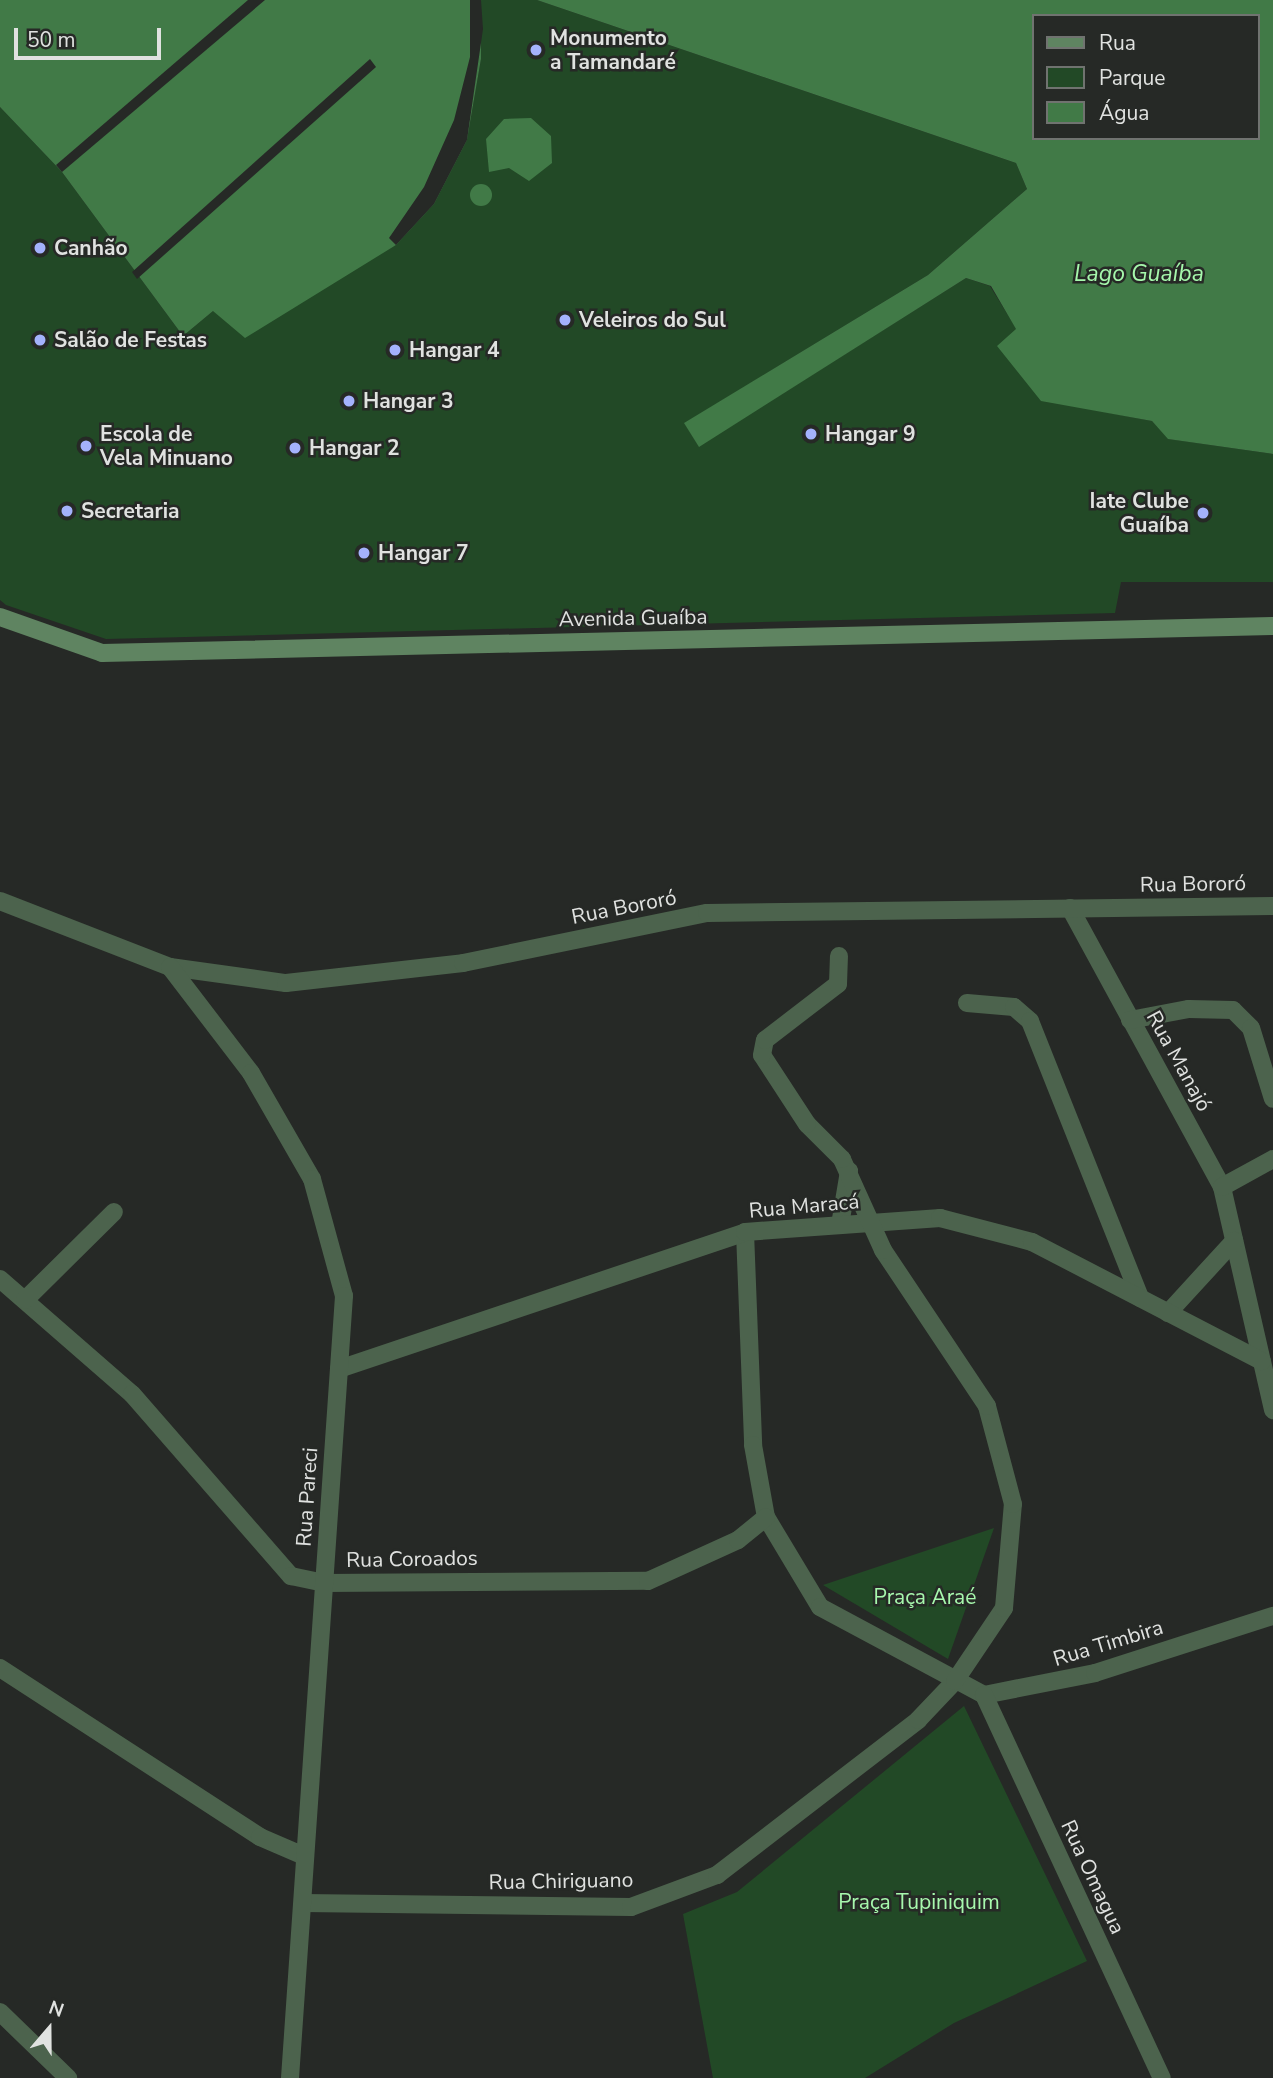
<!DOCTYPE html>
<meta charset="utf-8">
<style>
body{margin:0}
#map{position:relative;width:1273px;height:2078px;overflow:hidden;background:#262926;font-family:"Nunito Sans",sans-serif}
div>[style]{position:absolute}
.green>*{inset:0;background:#224926}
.water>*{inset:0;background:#417a47}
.round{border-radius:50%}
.pier>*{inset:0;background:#262926}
.minor>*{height:18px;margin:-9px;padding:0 9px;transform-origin:9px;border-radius:9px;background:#4c634d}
.tertiary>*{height:18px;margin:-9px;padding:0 9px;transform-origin:9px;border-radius:9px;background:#4c634d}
.secondary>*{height:18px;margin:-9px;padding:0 9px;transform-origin:9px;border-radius:9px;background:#5f8461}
.dots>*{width:19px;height:19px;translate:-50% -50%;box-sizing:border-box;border:4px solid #262926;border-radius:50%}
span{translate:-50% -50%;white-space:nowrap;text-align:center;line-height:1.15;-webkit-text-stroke:5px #262926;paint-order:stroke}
.poi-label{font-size:21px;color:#e0e2e0;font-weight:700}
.left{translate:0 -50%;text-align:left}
.right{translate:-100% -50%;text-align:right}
.street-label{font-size:21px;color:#e0e2e0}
.park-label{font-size:21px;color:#a7f8ad}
.water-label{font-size:23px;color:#a6f8ac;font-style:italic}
.legend{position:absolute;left:1032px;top:14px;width:228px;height:126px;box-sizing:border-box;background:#262926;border:2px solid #707370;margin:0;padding:9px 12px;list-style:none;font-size:21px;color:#e0e2e0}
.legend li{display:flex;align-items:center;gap:14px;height:35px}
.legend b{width:35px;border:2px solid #707370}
.north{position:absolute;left:14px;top:1994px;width:70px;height:70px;-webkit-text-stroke:5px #262926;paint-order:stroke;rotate:20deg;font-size:19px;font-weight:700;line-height:28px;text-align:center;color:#e0e2e0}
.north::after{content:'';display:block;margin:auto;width:24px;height:32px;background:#e0e2e0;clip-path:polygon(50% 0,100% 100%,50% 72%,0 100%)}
.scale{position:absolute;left:14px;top:28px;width:147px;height:32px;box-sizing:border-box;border:4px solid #e0e2e0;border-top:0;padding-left:9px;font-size:21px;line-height:24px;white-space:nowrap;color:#e0e2e0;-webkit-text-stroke:5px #262926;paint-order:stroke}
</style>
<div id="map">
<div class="green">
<i style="clip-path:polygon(481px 0,537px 0,1016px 163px,1027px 189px,928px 275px,685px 423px,699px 446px,966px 278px,990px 286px,1063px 404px,1152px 421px,1169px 439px,1273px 454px,1273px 582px,1121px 582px,1115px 613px,106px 639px,6px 605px,0 600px,0 107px,62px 172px,183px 336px,213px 311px,396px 245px,467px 140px,481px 59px)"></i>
<i style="clip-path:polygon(994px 1528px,948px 1659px,823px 1585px)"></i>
<i style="clip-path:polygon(964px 1706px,1087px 1961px,954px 2023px,865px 2078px,713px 2078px,683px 1914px,737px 1892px)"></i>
</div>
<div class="water">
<i style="clip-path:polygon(0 0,481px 0,481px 59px,467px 140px,434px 204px,396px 245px,245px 338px,213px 311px,183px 336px,62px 172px,0 107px)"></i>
<i style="clip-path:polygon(evenodd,537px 0,1273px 0,1273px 454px,1168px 439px,1152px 421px,1041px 401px,997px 346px,1016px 329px,991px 286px,966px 278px,699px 447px,684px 423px,928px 275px,1027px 189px,1016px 163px,537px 0,1033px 16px,1257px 16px,1257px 138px,1033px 138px,1033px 16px)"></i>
<i style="clip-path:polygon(531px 118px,551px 136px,552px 163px,529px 181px,509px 168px,489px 172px,486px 139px,504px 119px)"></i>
<i class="round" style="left:470px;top:184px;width:22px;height:22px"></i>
</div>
<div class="pier">
<i style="clip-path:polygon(248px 0,265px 0,62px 172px,56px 165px)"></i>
<i style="clip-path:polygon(470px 0,481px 0,483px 29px,467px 140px,434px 204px,396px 245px,389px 238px,424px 187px,454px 120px,470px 57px)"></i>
<i style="clip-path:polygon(370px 59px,376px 67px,137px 279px,132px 272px)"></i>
</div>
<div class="minor">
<i style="left:1070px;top:908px;width:318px;rotate:61.4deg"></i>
<i style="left:1222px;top:1187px;width:229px;rotate:77.1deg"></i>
<i style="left:967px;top:1003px;width:47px;rotate:4.9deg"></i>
<i style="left:1014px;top:1007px;width:21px;rotate:41deg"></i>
<i style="left:1030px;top:1021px;width:298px;rotate:68.3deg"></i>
<i style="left:1130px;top:1020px;width:60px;rotate:-10.6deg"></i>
<i style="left:1189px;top:1009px;width:44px;rotate:1.3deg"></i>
<i style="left:1233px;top:1010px;width:25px;rotate:45deg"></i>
<i style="left:1251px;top:1028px;width:74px;rotate:72.8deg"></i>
<i style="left:1222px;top:1187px;width:58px;rotate:-28.8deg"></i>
<i style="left:840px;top:1225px;width:55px;rotate:-80.5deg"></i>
<i style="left:745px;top:1232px;width:213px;rotate:87.8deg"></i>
<i style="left:753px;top:1445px;width:73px;rotate:79.8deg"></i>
<i style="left:766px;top:1517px;width:105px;rotate:59deg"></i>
<i style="left:820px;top:1607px;width:186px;rotate:28.2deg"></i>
<i style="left:984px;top:1695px;width:113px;rotate:-11.2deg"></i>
<i style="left:1095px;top:1673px;width:187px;rotate:-17.8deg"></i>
<i style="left:0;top:1279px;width:175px;rotate:41.1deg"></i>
<i style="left:132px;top:1394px;width:242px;rotate:48.9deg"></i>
<i style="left:291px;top:1576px;width:34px;rotate:12deg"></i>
<i style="left:324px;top:1583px;width:324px;rotate:-0.4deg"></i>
<i style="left:648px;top:1581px;width:99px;rotate:-24.5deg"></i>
<i style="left:738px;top:1540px;width:36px;rotate:-39deg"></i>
<i style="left:25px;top:1300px;width:125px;rotate:-44.7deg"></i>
<i style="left:1168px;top:1313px;width:98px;rotate:-47.5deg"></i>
<i style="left:339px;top:1369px;width:428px;rotate:-18.6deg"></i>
<i style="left:745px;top:1232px;width:196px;rotate:-4.1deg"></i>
<i style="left:940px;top:1218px;width:95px;rotate:14.6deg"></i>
<i style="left:1032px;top:1242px;width:259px;rotate:27.4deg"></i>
<i style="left:0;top:1668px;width:310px;rotate:33deg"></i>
<i style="left:260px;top:1837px;width:48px;rotate:23.4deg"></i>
<i style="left:984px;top:1695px;width:422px;rotate:65.1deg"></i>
<i style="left:303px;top:1903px;width:328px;rotate:0.7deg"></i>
<i style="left:631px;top:1907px;width:92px;rotate:-20.4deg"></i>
<i style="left:717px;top:1875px;width:254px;rotate:-37.6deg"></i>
<i style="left:918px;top:1720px;width:54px;rotate:-46.5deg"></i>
<i style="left:955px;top:1681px;width:88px;rotate:-56.1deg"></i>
<i style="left:1004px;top:1608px;width:104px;rotate:-85.1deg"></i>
<i style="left:1013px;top:1504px;width:101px;rotate:-104.9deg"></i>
<i style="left:987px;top:1406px;width:187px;rotate:-123.7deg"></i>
<i style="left:883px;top:1250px;width:100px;rotate:-114.3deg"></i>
<i style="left:842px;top:1159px;width:49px;rotate:-135deg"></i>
<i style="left:807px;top:1124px;width:82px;rotate:-123.1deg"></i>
<i style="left:762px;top:1055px;width:15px;rotate:-79deg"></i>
<i style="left:765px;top:1040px;width:92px;rotate:-37.5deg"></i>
<i style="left:838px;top:984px;width:28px;rotate:-88deg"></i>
</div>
<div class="tertiary">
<i style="left:0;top:901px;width:182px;rotate:21.2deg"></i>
<i style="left:170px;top:967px;width:117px;rotate:7.9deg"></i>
<i style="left:286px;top:983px;width:178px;rotate:-6.4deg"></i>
<i style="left:463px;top:963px;width:249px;rotate:-11.6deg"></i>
<i style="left:707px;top:913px;width:566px;rotate:-0.71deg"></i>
<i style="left:170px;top:967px;width:133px;rotate:52.6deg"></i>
<i style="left:251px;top:1073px;width:122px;rotate:60.1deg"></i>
<i style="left:312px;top:1179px;width:121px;rotate:74.7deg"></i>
<i style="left:344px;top:1296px;width:784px;rotate:93.95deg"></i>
<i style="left:0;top:2012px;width:95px;rotate:44.1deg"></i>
</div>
<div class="secondary">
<i style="left:0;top:617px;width:108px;rotate:19.4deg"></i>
<i style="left:102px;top:653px;width:1171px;rotate:-1.32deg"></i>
</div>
<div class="dots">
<i style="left:536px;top:50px;background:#a4b2fc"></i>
<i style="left:40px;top:248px;background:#a4b2fc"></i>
<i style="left:565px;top:320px;background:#a4b2fc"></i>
<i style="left:40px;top:340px;background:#a4b2fc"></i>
<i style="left:395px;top:350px;background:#a4b2fc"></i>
<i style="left:349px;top:401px;background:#a4b2fc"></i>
<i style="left:811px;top:434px;background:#a4b2fc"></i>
<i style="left:86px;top:446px;background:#a4b2fc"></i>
<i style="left:295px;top:448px;background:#a4b2fc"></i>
<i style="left:67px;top:511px;background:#a4b2fc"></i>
<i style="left:1203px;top:513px;background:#a4b2fc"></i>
<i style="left:364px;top:553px;background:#a4b2fc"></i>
</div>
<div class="poi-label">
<span class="left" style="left:550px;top:50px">Monumento<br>a Tamandaré</span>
<span class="left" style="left:54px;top:248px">Canhão</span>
<span class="left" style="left:579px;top:320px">Veleiros do Sul</span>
<span class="left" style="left:54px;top:340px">Salão de Festas</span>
<span class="left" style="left:409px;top:350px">Hangar 4</span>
<span class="left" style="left:363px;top:401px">Hangar 3</span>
<span class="left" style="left:100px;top:446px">Escola de<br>Vela Minuano</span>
<span class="left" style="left:825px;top:434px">Hangar 9</span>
<span class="left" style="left:309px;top:448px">Hangar 2</span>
<span class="right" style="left:1189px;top:513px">Iate Clube<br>Guaíba</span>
<span class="left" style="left:81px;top:511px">Secretaria</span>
<span class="left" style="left:378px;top:553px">Hangar 7</span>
</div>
<div class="street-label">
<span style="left:633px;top:618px;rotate:-1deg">Avenida Guaíba</span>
<span style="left:1193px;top:884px;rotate:-1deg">Rua Bororó</span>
<span style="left:624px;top:907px;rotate:-11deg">Rua Bororó</span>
<span style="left:1179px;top:1061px;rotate:61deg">Rua Manajó</span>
<span style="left:804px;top:1206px;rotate:-5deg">Rua Maracá</span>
<span style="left:307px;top:1497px;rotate:-86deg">Rua Pareci</span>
<span style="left:412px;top:1559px;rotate:-1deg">Rua Coroados</span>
<span style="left:1108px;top:1643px;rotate:-17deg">Rua Timbira</span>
<span style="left:1093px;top:1877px;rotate:65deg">Rua Omagua</span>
<span style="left:561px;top:1881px;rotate:-1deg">Rua Chiriguano</span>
</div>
<div class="park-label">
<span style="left:925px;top:1597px">Praça Araé</span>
<span style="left:919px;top:1902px">Praça Tupiniquim</span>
</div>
<div class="water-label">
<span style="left:1139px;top:274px">Lago Guaíba</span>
</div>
<ul class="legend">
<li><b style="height:9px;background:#5f8461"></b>Rua</li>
<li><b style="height:19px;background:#224926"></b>Parque</li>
<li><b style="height:19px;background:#417a47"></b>Água</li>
</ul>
<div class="north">N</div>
<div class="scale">50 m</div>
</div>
